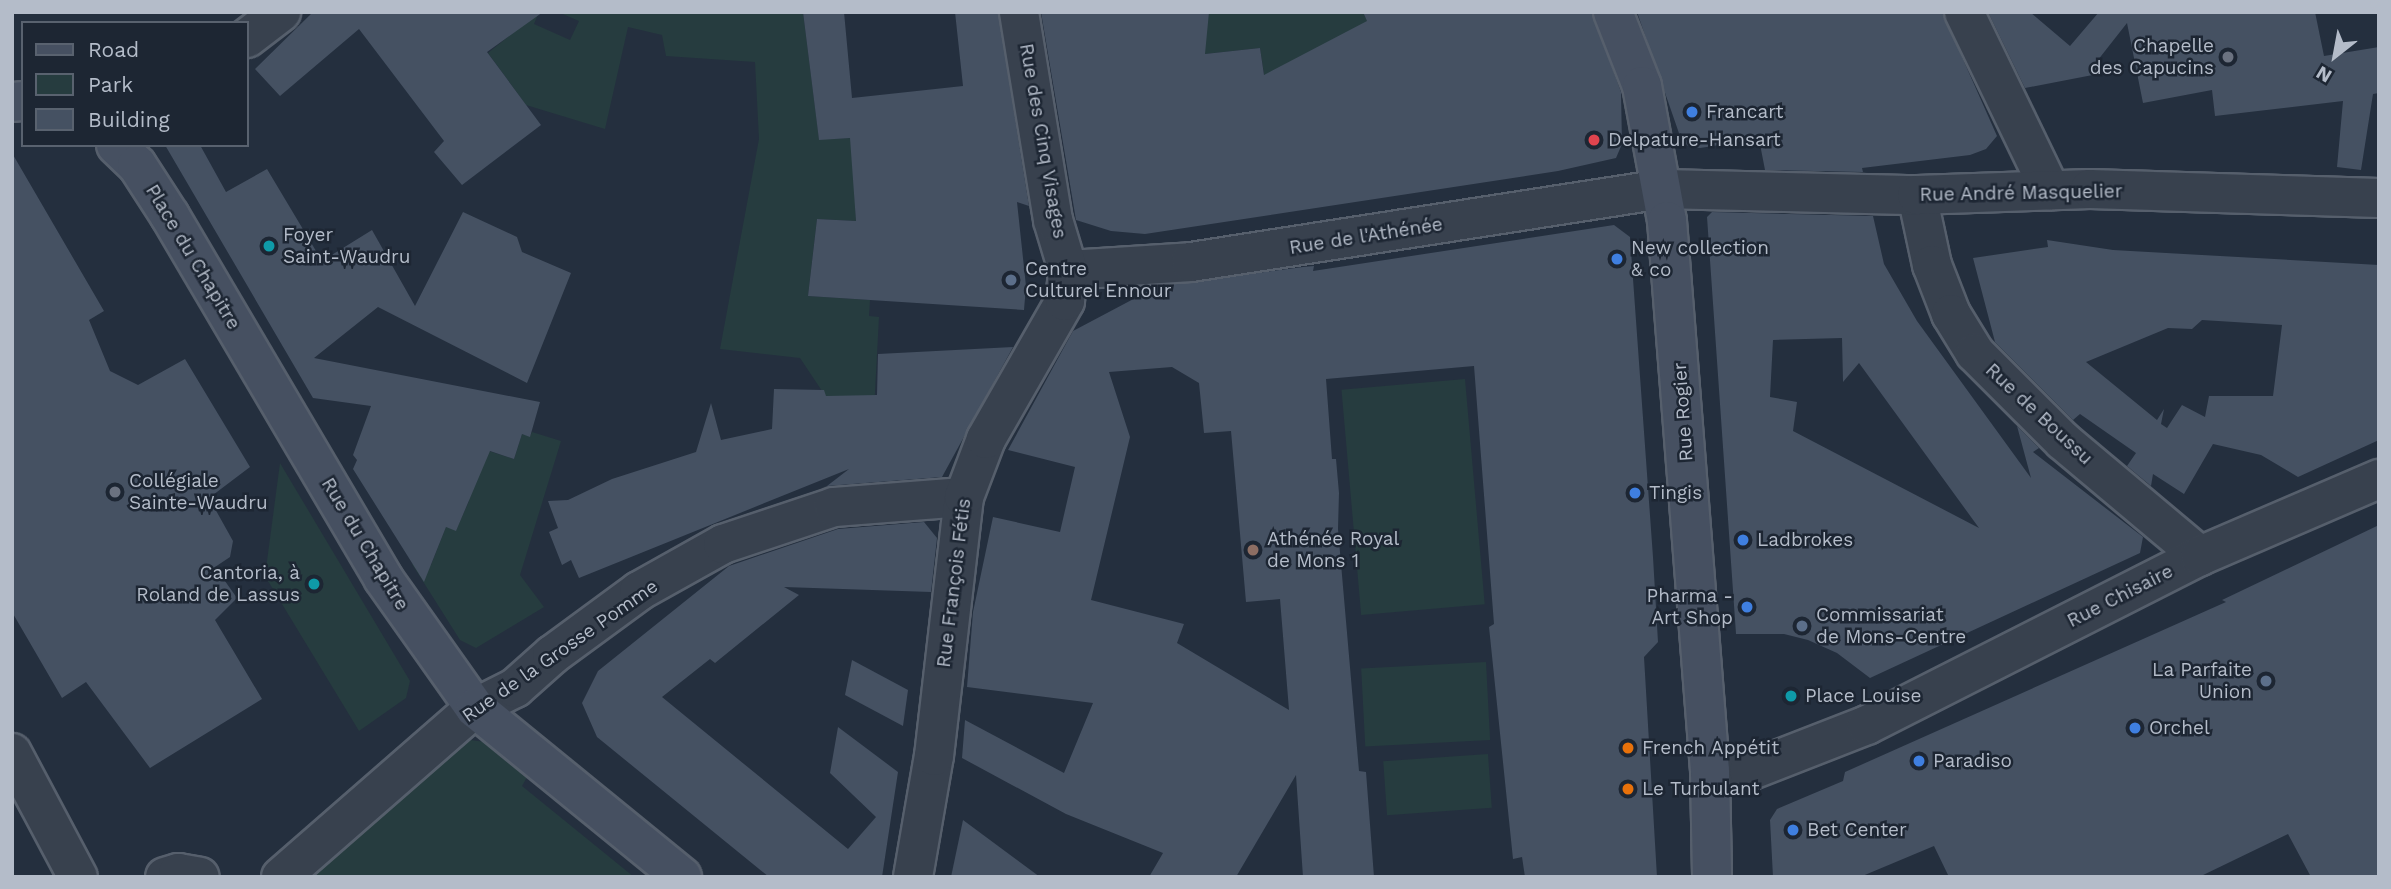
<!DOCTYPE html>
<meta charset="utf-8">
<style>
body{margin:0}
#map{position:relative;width:2391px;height:889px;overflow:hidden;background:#242f3e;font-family:"Work Sans",sans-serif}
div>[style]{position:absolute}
.green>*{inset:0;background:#263c3f;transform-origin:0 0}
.building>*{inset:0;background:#455162}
.roads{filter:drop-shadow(2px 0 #565f6c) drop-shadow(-2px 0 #565f6c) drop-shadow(0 2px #565f6c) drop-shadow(0 -2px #565f6c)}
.street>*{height:38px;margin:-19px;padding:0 19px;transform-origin:19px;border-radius:19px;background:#38414e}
.secondary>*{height:38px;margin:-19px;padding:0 19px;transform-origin:19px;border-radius:19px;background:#465061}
.dots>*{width:19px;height:19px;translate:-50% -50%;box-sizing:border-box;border:4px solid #1d2633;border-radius:50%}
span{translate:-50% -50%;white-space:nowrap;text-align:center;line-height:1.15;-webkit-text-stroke:5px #1d2633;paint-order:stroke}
.poi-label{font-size:19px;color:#b4bcc9}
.right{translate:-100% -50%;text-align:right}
.left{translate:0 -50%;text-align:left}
.street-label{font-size:19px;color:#b4bcc9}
.frame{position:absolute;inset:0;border:14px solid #b4bcc9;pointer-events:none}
.legend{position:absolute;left:21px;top:21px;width:228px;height:126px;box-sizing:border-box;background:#1d2633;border:2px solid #59626f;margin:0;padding:9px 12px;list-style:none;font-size:21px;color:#b4bcc9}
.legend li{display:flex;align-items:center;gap:14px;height:35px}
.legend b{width:35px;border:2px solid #59626f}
.north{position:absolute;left:2300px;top:21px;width:70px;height:70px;-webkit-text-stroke:5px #1d2633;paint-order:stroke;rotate:211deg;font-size:19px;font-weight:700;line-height:28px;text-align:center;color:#b4bcc9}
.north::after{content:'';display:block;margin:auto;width:24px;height:32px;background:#b4bcc9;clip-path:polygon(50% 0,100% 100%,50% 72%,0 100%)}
</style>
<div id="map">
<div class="green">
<i style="clip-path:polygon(539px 12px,534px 24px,570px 40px,579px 21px,558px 12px,803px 12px,819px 139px,852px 138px,856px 221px,817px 219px,808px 296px,870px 300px,869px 316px,879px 317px,874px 411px,826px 397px,800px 358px,720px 349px,759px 139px,755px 62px,666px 56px,662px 35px,628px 27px,605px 129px,526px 105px,488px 53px)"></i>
<i style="clip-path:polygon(1157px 12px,1363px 12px,1369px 24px,1267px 93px,1260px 48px,1205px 54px)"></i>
<i style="left:1465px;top:379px;width:226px;height:124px;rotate:85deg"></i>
<i style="clip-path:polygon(532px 432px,561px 441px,520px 575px,544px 607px,476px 648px,460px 640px,412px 564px,431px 565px,446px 527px,456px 530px,469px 501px,450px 493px,473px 446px,514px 459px,522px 434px,530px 436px)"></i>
<i style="clip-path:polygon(280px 463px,410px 681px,406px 698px,359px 731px,265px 576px)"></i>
<i style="left:1486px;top:662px;width:78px;height:125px;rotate:87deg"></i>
<i style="clip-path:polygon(463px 739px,485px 742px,527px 777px,522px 786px,634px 877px,301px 877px)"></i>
<i style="left:1488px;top:754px;width:54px;height:105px;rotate:86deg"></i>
</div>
<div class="building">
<i style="clip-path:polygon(313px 12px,543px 12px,487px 52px,541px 125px,462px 185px,434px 152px,444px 141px,359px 29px,280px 96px,255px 69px)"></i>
<i style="clip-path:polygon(803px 12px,844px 12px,852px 98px,963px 86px,955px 12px,998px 12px,1029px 206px,1017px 202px,1026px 286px,1024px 310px,808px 296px,817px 219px,856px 221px,850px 138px,819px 140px)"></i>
<i style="clip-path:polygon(1041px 12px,1209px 12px,1205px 54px,1260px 48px,1264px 75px,1367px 21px,1363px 12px,1592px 12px,1621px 92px,1622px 144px,1616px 158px,1558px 171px,1145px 234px,1111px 231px,1076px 220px)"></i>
<i style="clip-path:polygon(1637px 12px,1942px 12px,1997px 136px,1986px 149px,1970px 155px,1862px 168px,1863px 172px,1765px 170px,1759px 139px,1700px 148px,1688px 146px,1681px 139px)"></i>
<i style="clip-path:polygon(1988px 12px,2030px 12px,2070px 46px,2099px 12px,2315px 12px,2324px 56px,2379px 47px,2379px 93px,2373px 94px,2361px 170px,2337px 167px,2343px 101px,2215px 116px,2212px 90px,2143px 103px,2127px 23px,2094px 65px,2103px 73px,2025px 88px)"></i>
<i style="clip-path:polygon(165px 145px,200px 145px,226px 192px,267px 169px,322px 261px,372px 230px,415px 306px,463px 212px,517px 237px,522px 252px,571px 273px,527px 383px,378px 307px,314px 358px,540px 402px,530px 437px,522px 434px,514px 459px,490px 451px,456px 531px,446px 527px,424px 582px,353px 469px,357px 460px,353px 455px,371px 406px,313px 398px)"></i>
<i style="clip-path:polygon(12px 153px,104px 311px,89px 320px,110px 371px,138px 385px,185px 359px,250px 467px,209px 498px,233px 541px,230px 557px,215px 567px,237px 598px,215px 620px,262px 699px,150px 768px,86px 682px,62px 698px,12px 612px)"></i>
<i style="clip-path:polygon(evenodd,1712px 212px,1873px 216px,1884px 264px,1917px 321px,2031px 478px,2017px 426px,2039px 448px,2033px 452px,2143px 537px,2140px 553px,1870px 678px,1837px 653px,1808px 640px,1784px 634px,1736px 634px,1707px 217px,1712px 212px,1842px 338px,1843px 382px,1859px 363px,1979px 528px,1793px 431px,1797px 402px,1770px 397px,1773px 340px,1842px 338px)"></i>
<i style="clip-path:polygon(evenodd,1614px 225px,1630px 237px,1653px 557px,1658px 642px,1644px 657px,1657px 877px,1525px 877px,1522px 857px,1513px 859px,1489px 627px,1494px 624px,1474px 366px,1326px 379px,1332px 459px,1336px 459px,1339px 493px,1338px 529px,1359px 771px,1366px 772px,1374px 877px,1303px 877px,1296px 775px,1236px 877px,1149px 877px,1163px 853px,1066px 814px,962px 758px,965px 720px,1064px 773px,1093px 703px,967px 687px,973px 612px,993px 517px,1060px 532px,1075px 467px,1008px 450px,1073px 331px,1158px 286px,1303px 267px,1314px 266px,1313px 271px,1614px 225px,1172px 367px,1199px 383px,1204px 433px,1231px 431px,1246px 602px,1280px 599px,1289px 710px,1177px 643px,1184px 624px,1091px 600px,1130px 437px,1109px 372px,1172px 367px)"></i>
<i style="clip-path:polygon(evenodd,2047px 240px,2113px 250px,2379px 265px,2379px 440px,2298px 477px,2261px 455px,2213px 444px,2184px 494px,2153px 474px,2151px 486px,2127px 466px,2136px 453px,2080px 414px,2073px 420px,1995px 342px,1973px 258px,2048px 247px,2047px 240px,2202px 320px,2282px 325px,2273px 396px,2209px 396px,2205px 417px,2182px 405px,2167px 428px,2161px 424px,2164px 409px,2157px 420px,2086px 362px,2168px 328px,2192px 329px,2202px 320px)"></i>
<i style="clip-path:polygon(1013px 347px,942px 477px,827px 486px,849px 469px,579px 578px,571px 560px,562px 565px,549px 532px,558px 528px,548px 501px,568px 500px,612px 479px,696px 452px,711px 403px,721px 440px,772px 429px,774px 389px,824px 390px,826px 396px,877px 395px,878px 354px)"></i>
<i style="clip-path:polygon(924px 522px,937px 538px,931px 592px,784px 587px,799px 595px,715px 663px,710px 659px,662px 697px,848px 849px,876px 817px,830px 773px,838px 727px,898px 772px,882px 877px,769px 877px,597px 737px,582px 703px,598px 671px,729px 566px,838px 529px)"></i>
<i style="clip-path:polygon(2379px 525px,2379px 877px,2311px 877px,2288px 834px,2199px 877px,1949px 877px,1934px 846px,1860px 877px,1773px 877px,1770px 820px,1777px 809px,1843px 781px,1845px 772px,2226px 602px,2222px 600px)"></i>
<i style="clip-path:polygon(852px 660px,908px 690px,903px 726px,845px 695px)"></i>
<i style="clip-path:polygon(963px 820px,1040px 877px,951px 877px)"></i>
</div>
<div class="roads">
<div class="street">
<i style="left:1964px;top:12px;width:198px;rotate:64.2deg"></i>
<i style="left:247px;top:38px;width:43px;rotate:-37.4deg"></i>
<i style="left:1917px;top:195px;width:72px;rotate:77.9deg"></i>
<i style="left:1932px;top:265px;width:53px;rotate:68.8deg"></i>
<i style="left:1951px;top:314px;width:46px;rotate:58.4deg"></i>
<i style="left:1975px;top:353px;width:124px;rotate:45deg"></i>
<i style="left:2063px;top:441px;width:179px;rotate:40deg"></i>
<i style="left:1068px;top:270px;width:123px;rotate:-3.7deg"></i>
<i style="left:1191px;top:262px;width:478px;rotate:-8.8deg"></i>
<i style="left:1663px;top:189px;width:254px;rotate:1.4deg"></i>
<i style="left:1917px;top:195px;width:173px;rotate:-2deg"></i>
<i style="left:2090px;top:189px;width:289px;rotate:1.8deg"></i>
<i style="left:12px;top:753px;width:140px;rotate:62deg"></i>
<i style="left:1710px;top:771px;width:39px"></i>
<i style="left:1749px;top:771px;width:127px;rotate:-21.3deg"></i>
<i style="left:1867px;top:725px;width:373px;rotate:-26.9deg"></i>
<i style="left:2200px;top:556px;width:195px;rotate:-23.3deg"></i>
<i style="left:165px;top:877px;width:14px;rotate:-17deg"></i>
<i style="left:178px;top:873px;width:22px;rotate:10deg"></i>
<i style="left:281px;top:877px;width:257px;rotate:-41.1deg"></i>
<i style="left:475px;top:708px;width:45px;rotate:-26.6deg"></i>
<i style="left:515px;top:688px;width:50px;rotate:-41.7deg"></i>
<i style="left:552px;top:655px;width:108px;rotate:-36.3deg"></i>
<i style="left:639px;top:591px;width:96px;rotate:-29.2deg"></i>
<i style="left:723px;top:544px;width:117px;rotate:-18.4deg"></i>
<i style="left:834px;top:507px;width:130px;rotate:-4.4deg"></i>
<i style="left:913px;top:877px;width:123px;rotate:-80.2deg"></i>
<i style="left:934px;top:756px;width:261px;rotate:-83.4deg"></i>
<i style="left:964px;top:497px;width:62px;rotate:-69.2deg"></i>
<i style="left:986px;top:439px;width:159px;rotate:-60.2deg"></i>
<i style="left:1065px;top:301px;width:31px;rotate:-84deg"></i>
<i style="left:1068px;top:270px;width:52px;rotate:-106.7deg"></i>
<i style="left:1053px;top:220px;width:211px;rotate:-99.3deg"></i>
</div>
<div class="secondary">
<i style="left:1613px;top:12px;width:79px;rotate:68.6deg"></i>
<i style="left:1642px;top:86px;width:137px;rotate:79.5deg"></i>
<i style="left:1667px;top:221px;width:552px;rotate:85.53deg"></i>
<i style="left:1710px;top:771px;width:106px;rotate:88.9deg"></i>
<i style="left:12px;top:102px;width:11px;rotate:-5deg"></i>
<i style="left:116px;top:145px;width:29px;rotate:44deg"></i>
<i style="left:137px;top:165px;width:61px;rotate:57.1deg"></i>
<i style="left:170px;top:216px;width:420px;rotate:59.5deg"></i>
<i style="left:383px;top:578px;width:159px;rotate:54.7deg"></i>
<i style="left:475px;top:708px;width:267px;rotate:39.2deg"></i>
</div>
</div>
<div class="dots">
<i style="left:2228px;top:57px;background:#6b7280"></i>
<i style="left:1692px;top:112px;background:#3f7fe0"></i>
<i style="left:1594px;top:140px;background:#e0444e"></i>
<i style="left:269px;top:246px;background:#0f9aa8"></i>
<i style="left:1617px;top:259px;background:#3f7fe0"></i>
<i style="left:1011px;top:280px;background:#5c6f8a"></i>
<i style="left:115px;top:492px;background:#6b7280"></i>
<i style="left:1635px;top:493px;background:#3f7fe0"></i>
<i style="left:1743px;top:540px;background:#3f7fe0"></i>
<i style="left:1253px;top:550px;background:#8d6e63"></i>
<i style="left:314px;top:584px;background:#0f9aa8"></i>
<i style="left:1747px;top:607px;background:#3f7fe0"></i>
<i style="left:1802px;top:626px;background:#5c6f8a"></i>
<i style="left:2266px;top:681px;background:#5c6f8a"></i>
<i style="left:1791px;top:696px;background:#0f9aa8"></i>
<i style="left:2135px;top:728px;background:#3f7fe0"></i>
<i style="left:1628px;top:748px;background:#e8710a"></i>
<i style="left:1919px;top:761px;background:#3f7fe0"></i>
<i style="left:1628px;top:789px;background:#e8710a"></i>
<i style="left:1793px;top:830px;background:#3f7fe0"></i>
</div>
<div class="poi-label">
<span class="right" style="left:2214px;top:57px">Chapelle<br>des Capucins</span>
<span class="left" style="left:1706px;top:112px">Francart</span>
<span class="left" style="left:1608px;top:140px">Delpature-Hansart</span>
<span class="left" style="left:283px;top:246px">Foyer<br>Saint-Waudru</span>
<span class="left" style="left:1631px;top:259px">New collection<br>&amp; co</span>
<span class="left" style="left:1025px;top:280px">Centre<br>Culturel Ennour</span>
<span class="left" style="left:129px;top:492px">Collégiale<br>Sainte-Waudru</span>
<span class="left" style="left:1649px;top:493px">Tingis</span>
<span class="left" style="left:1267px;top:550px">Athénée Royal<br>de Mons 1</span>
<span class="left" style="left:1757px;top:540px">Ladbrokes</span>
<span class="right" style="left:300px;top:584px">Cantoria, à<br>Roland de Lassus</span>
<span class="right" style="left:1733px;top:607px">Pharma -<br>Art Shop</span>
<span class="left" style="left:1816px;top:626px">Commissariat<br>de Mons-Centre</span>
<span class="right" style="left:2252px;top:681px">La Parfaite<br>Union</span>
<span class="left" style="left:1805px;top:696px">Place Louise</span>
<span class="left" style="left:2149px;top:728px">Orchel</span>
<span class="left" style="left:1642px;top:748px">French Appétit</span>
<span class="left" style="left:1933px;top:761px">Paradiso</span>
<span class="left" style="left:1642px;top:789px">Le Turbulant</span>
<span class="left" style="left:1807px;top:830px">Bet Center</span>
</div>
<div class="street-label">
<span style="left:1043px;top:141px;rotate:80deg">Rue des Cinq Visages</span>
<span style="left:2021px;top:193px;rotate:-1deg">Rue André Masquelier</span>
<span style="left:1366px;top:236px;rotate:-9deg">Rue de l'Athénée</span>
<span style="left:193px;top:257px;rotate:59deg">Place du Chapitre</span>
<span style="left:1683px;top:412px;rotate:-94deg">Rue Rogier</span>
<span style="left:2039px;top:414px;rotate:43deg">Rue de Boussu</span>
<span style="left:365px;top:544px;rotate:59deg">Rue du Chapitre</span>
<span style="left:954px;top:583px;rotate:-83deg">Rue François Fétis</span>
<span style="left:2120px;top:596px;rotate:-27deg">Rue Chisaire</span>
<span style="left:560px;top:651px;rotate:-35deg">Rue de la Grosse Pomme</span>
</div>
<div class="frame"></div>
<ul class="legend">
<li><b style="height:9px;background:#465061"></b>Road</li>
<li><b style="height:19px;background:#263c3f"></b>Park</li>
<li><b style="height:19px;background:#455162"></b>Building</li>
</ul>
<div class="north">N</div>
</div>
